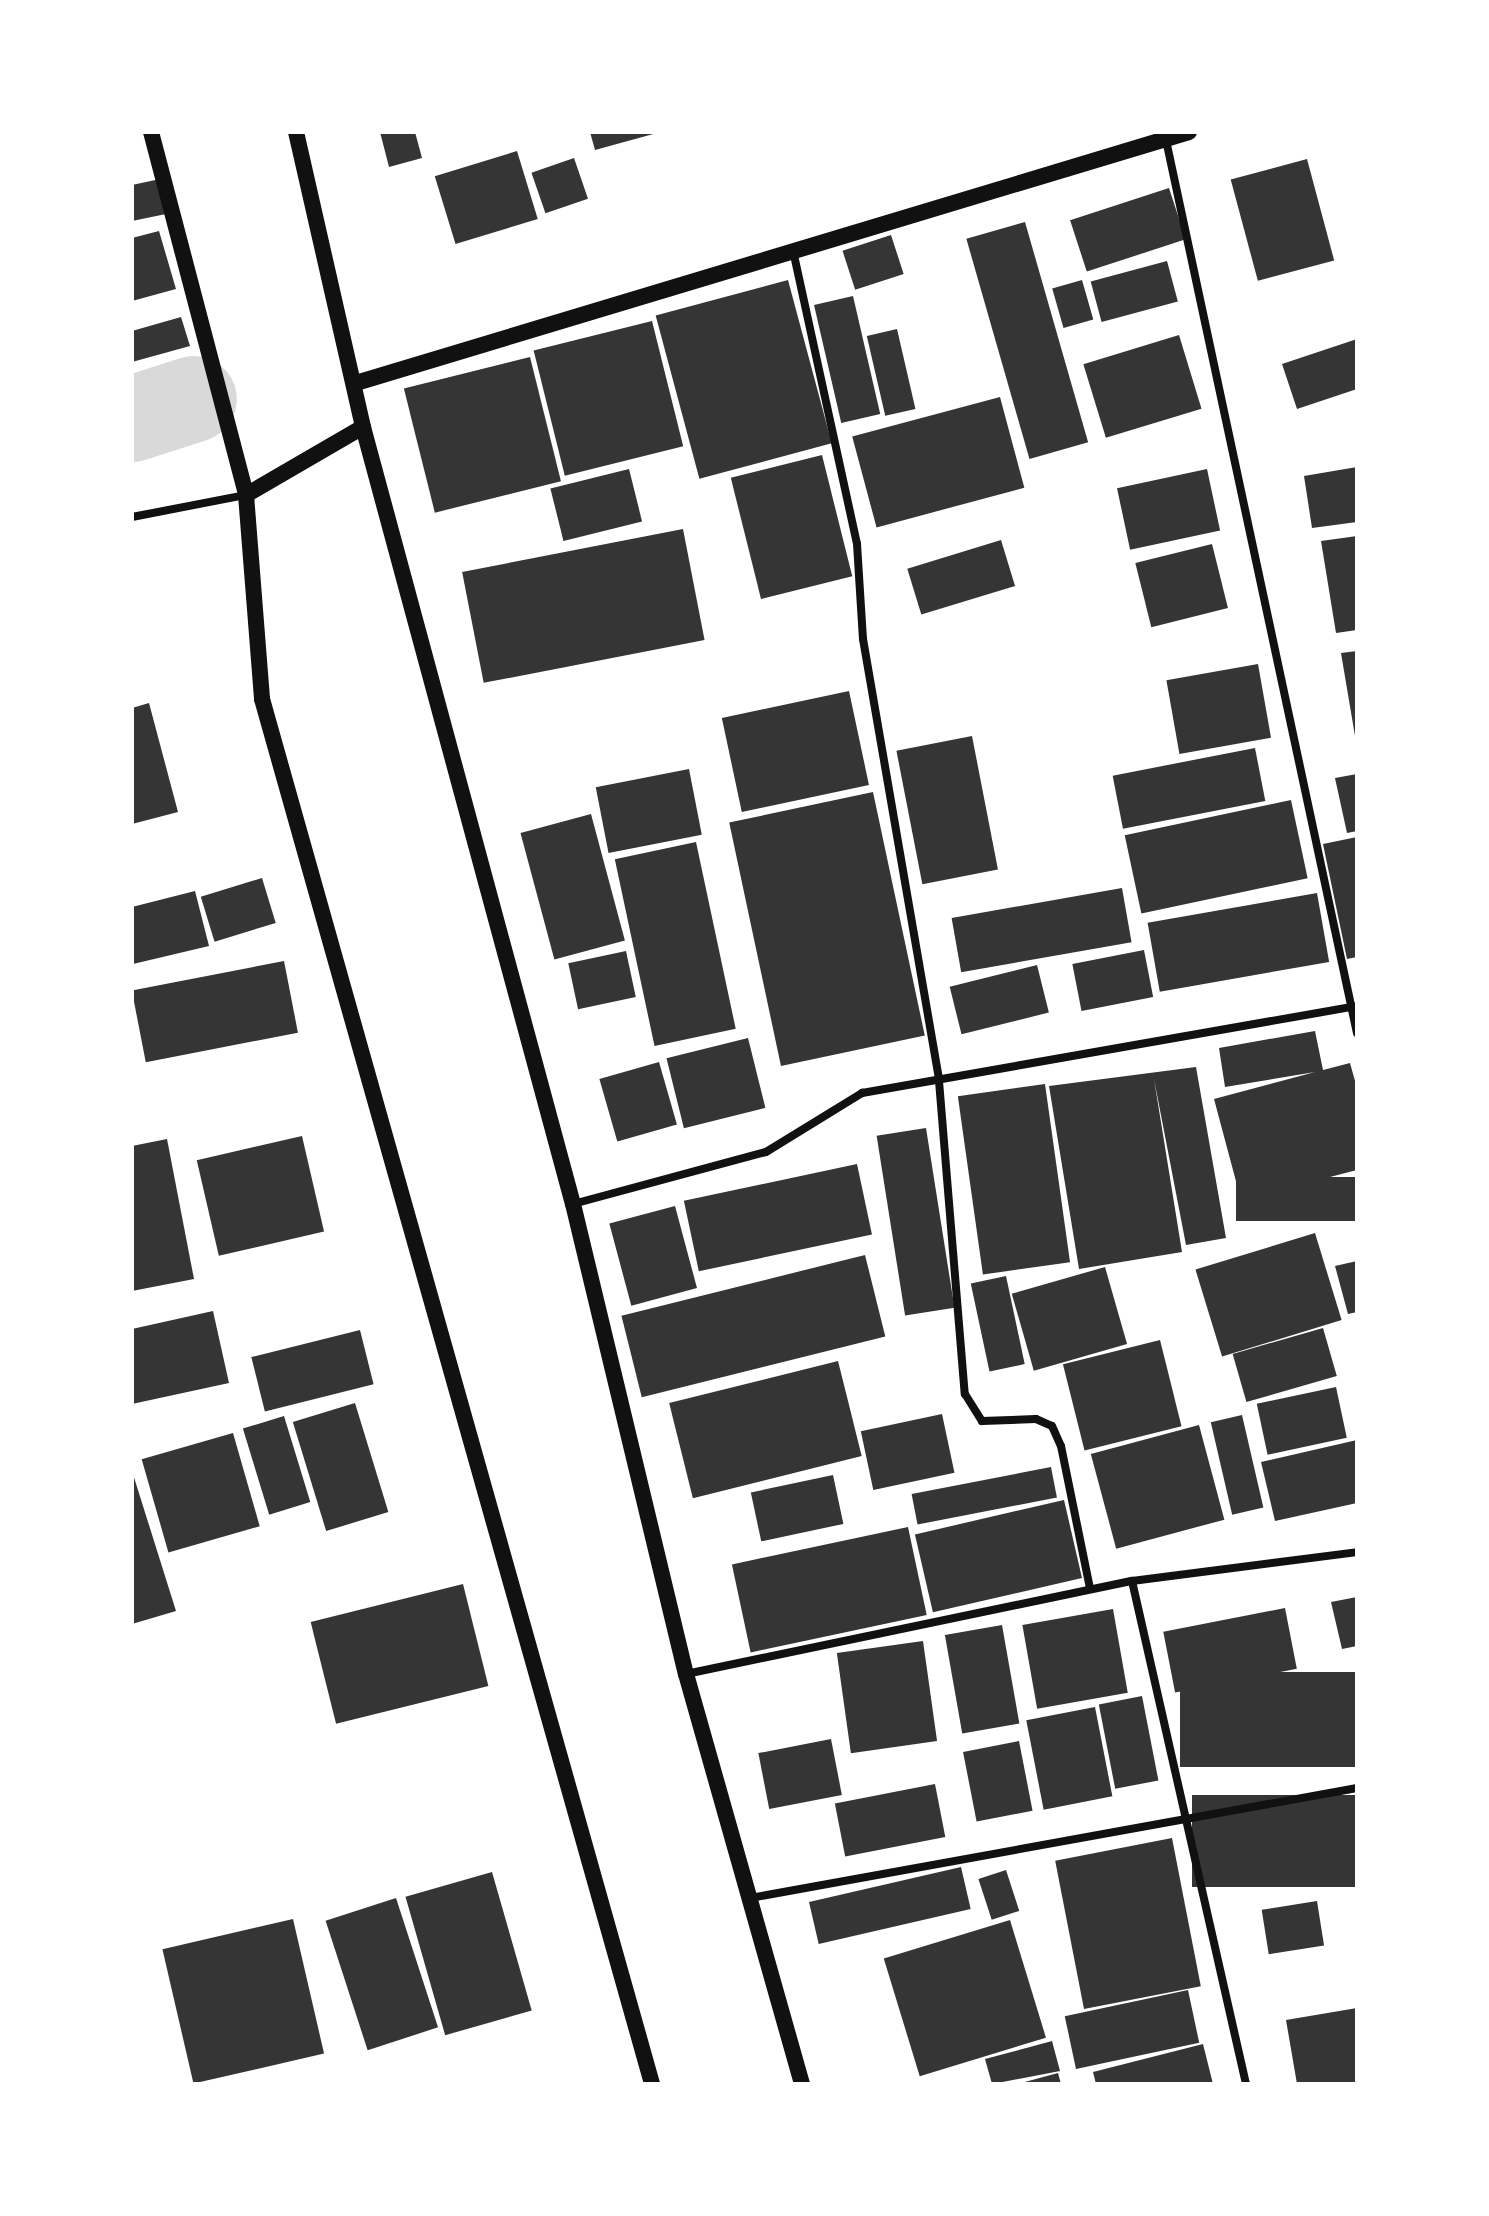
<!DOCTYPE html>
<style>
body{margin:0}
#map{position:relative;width:1489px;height:2216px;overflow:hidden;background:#fff;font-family:"Fira Sans",sans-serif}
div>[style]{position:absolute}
.river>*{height:86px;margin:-43px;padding:0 43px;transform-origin:43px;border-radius:43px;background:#d9d9d9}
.building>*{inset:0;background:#353535;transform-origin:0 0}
.minor>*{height:8px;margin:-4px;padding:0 4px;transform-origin:4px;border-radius:4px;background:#111}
.secondary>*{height:16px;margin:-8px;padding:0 8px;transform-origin:8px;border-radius:8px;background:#111}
span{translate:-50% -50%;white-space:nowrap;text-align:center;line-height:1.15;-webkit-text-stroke:6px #fff;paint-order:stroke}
.frame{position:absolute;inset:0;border:134px solid #fff;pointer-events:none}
</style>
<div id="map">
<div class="river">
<i style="left:132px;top:419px;width:65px;rotate:-17.9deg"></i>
</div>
<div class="building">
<i style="clip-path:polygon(380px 132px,415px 132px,422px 158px,389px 167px)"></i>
<i style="clip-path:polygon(590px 132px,657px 132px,657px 133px,595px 150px)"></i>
<i style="left:517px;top:151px;width:71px;height:86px;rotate:73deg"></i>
<i style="left:574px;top:158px;width:43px;height:45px;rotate:71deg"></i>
<i style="left:1307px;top:159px;width:105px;height:79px;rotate:75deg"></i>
<i style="clip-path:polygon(160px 179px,166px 214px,132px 221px,132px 185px)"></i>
<i style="left:1169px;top:188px;width:54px;height:104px;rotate:72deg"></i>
<i style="left:1025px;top:222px;width:229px;height:61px;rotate:74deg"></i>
<i style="clip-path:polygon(159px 231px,176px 289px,132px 301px,132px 238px)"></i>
<i style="left:891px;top:235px;width:41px;height:51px;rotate:72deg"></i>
<i style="left:1167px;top:261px;width:42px;height:79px;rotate:75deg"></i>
<i style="left:788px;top:280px;width:169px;height:137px;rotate:75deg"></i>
<i style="left:1082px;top:280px;width:41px;height:31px;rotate:74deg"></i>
<i style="left:853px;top:296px;width:121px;height:40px;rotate:77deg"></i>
<i style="clip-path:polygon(181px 317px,190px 346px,132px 362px,132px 331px)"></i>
<i style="left:652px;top:321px;width:129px;height:122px;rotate:76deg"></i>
<i style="left:897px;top:329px;width:82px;height:31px;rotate:77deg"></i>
<i style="left:1179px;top:335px;width:77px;height:100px;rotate:73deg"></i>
<i style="clip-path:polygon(1357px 339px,1357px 389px,1297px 409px,1282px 364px)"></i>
<i style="left:530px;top:357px;width:128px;height:130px;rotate:76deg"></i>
<i style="left:1000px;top:397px;width:94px;height:153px;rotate:75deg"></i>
<i style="left:822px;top:455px;width:125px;height:94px;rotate:76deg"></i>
<i style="clip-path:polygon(1357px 467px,1357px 522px,1312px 528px,1304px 476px)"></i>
<i style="left:629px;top:469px;width:54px;height:81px;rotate:76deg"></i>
<i style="left:1207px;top:469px;width:63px;height:92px;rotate:78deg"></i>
<i style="left:683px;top:529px;width:113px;height:225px;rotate:79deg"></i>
<i style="clip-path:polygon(1357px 536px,1357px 630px,1336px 633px,1321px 541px)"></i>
<i style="left:1001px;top:540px;width:48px;height:98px;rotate:73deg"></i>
<i style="left:1212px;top:544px;width:66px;height:79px;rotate:76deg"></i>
<i style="clip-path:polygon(1357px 651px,1357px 736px,1355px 736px,1341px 653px)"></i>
<i style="left:1258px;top:664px;width:75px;height:93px;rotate:80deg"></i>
<i style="left:849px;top:691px;width:96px;height:130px;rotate:78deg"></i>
<i style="clip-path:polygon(149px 703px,178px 812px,132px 824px,132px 708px)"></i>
<i style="left:972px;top:736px;width:136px;height:77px;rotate:79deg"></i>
<i style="left:1255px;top:748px;width:54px;height:145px;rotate:79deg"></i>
<i style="left:689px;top:769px;width:67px;height:95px;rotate:79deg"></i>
<i style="clip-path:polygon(1357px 774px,1357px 831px,1347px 833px,1335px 778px)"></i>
<i style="left:873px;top:792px;width:249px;height:147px;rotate:78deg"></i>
<i style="left:1291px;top:800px;width:80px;height:170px;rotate:78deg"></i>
<i style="left:591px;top:814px;width:131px;height:73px;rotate:75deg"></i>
<i style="clip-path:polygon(1357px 837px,1357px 957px,1347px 959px,1323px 844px)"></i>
<i style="left:696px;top:842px;width:191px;height:83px;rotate:78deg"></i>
<i style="left:262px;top:878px;width:47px;height:64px;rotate:73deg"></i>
<i style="left:1122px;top:888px;width:55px;height:173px;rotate:80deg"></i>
<i style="clip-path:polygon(195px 891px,209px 946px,133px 964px,132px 907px)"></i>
<i style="left:1317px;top:893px;width:70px;height:172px;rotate:80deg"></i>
<i style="left:1144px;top:950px;width:48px;height:73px;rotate:79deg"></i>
<i style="left:626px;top:951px;width:47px;height:59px;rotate:78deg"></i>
<i style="left:284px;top:961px;width:73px;height:155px;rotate:79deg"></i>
<i style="left:1037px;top:965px;width:49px;height:90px;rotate:76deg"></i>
<i style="clip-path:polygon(1315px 1031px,1323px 1070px,1350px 1063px,1357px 1088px,1357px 1170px,1241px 1200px,1214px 1099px,1315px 1072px,1225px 1087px,1219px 1048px)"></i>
<i style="left:748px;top:1038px;width:72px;height:84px;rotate:76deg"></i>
<i style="left:659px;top:1062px;width:65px;height:62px;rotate:74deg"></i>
<i style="clip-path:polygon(1196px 1067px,1226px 1238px,1186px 1245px,1154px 1079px,1182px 1252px,1079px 1269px,1049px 1086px)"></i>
<i style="left:1045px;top:1084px;width:180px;height:88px;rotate:82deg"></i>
<i style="left:926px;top:1128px;width:182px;height:50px;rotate:81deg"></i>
<i style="left:302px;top:1136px;width:98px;height:108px;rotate:77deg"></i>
<i style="clip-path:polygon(167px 1139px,194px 1279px,132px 1291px,132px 1146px)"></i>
<i style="left:857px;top:1164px;width:72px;height:177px;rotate:78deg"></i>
<i style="left:1357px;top:1177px;width:44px;height:121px;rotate:90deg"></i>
<i style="left:675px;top:1206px;width:85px;height:68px;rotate:75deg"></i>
<i style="left:1315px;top:1233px;width:91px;height:125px;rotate:73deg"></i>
<i style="left:865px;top:1255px;width:84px;height:251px;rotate:76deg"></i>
<i style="clip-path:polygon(1357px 1261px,1357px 1312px,1348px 1314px,1335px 1266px)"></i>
<i style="left:1105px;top:1267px;width:80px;height:97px;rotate:74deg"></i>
<i style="left:1006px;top:1276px;width:90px;height:36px;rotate:78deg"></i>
<i style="clip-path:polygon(213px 1311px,229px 1383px,132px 1404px,132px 1329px)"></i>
<i style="left:1323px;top:1328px;width:50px;height:94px;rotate:74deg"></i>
<i style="left:360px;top:1330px;width:56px;height:112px;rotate:76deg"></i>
<i style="left:1160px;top:1340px;width:89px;height:100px;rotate:76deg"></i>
<i style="left:838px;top:1361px;width:98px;height:174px;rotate:76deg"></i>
<i style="left:1336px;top:1387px;width:52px;height:81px;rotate:78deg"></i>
<i style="left:355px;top:1403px;width:114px;height:65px;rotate:73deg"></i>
<i style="left:942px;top:1414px;width:60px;height:83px;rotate:78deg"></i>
<i style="left:1242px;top:1415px;width:95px;height:32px;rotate:77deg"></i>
<i style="left:284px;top:1416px;width:90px;height:43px;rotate:73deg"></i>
<i style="left:1199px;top:1425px;width:98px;height:112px;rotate:75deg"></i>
<i style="left:233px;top:1433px;width:97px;height:95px;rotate:74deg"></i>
<i style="clip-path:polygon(1357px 1440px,1357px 1503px,1275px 1521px,1261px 1462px)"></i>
<i style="left:1051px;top:1467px;width:31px;height:142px;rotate:79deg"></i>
<i style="clip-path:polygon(132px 1471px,176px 1611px,132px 1624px)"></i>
<i style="left:833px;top:1475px;width:50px;height:84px;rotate:78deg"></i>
<i style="left:1064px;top:1500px;width:80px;height:153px;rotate:77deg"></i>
<i style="left:908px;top:1527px;width:90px;height:180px;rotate:78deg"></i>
<i style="left:463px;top:1584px;width:105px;height:157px;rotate:76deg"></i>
<i style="clip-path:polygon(1357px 1597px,1357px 1646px,1342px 1649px,1331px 1602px)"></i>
<i style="left:1285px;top:1608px;width:62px;height:124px;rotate:79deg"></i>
<i style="left:1113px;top:1609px;width:85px;height:92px;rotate:80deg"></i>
<i style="left:1002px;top:1625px;width:100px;height:58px;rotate:80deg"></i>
<i style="left:923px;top:1641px;width:101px;height:87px;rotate:82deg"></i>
<i style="left:1357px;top:1672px;width:95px;height:177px;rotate:90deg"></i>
<i style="left:1142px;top:1696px;width:86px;height:44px;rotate:79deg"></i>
<i style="left:1095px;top:1707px;width:91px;height:70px;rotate:79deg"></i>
<i style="left:831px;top:1739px;width:57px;height:74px;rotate:79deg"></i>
<i style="left:1019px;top:1741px;width:71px;height:57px;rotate:79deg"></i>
<i style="left:935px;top:1784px;width:54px;height:102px;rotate:79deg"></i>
<i style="left:1357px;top:1795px;width:92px;height:165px;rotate:90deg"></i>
<i style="left:1172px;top:1838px;width:151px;height:119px;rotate:79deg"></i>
<i style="left:961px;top:1867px;width:43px;height:156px;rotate:77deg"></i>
<i style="left:1006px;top:1870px;width:43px;height:29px;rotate:72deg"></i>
<i style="left:492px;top:1872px;width:144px;height:90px;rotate:74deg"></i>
<i style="left:396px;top:1898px;width:136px;height:74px;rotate:72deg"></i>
<i style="left:1317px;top:1901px;width:45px;height:56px;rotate:81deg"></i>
<i style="left:293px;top:1919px;width:138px;height:134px;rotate:77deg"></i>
<i style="left:1010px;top:1920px;width:123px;height:132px;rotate:73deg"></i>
<i style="left:1188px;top:1990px;width:54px;height:126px;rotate:78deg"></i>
<i style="clip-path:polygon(1357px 2008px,1357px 2084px,1297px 2084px,1286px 2020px)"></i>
<i style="clip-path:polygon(1052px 2041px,1060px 2071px,992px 2084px,985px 2059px)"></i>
<i style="clip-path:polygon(1203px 2044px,1213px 2084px,1096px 2084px,1093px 2072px)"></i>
<i style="clip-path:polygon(1058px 2073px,1061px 2084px,1021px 2084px,1021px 2083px)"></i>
</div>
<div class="minor">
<i style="left:1166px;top:140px;width:913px;rotate:77.93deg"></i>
<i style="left:794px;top:255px;width:296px;rotate:77.7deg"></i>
<i style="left:857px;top:544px;width:95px;rotate:86.4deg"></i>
<i style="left:863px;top:639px;width:448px;rotate:80.2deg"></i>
<i style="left:939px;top:1081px;width:314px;rotate:85.3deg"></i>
<i style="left:965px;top:1394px;width:32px;rotate:58deg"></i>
<i style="left:982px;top:1421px;width:54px;rotate:-2.1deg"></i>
<i style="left:1036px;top:1419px;width:17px;rotate:24deg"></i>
<i style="left:1052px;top:1426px;width:22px;rotate:66deg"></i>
<i style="left:1061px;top:1446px;width:146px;rotate:78.5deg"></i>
<i style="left:132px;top:517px;width:115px;rotate:-11deg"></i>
<i style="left:573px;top:1204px;width:200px;rotate:-15.1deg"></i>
<i style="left:766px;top:1152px;width:113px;rotate:-31.6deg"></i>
<i style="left:862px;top:1093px;width:503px;rotate:-9.97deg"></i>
<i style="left:1132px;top:1581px;width:516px;rotate:77.23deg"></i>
<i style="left:686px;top:1674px;width:456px;rotate:-11.8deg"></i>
<i style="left:1132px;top:1581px;width:227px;rotate:-7.3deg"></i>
<i style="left:750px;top:1898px;width:617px;rotate:-10.27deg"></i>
</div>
<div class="secondary">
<i style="left:151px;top:132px;width:375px;rotate:75.3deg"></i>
<i style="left:246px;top:495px;width:205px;rotate:85.5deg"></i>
<i style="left:262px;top:699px;width:1439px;rotate:74.27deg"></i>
<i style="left:296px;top:132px;width:303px;rotate:77.2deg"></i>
<i style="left:363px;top:427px;width:805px;rotate:74.88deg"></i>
<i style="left:573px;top:1204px;width:483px;rotate:76.5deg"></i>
<i style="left:686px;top:1674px;width:426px;rotate:74.2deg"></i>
<i style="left:356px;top:383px;width:870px;rotate:-16.77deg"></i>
<i style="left:246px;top:495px;width:135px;rotate:-30.2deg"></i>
</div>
<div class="frame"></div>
</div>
